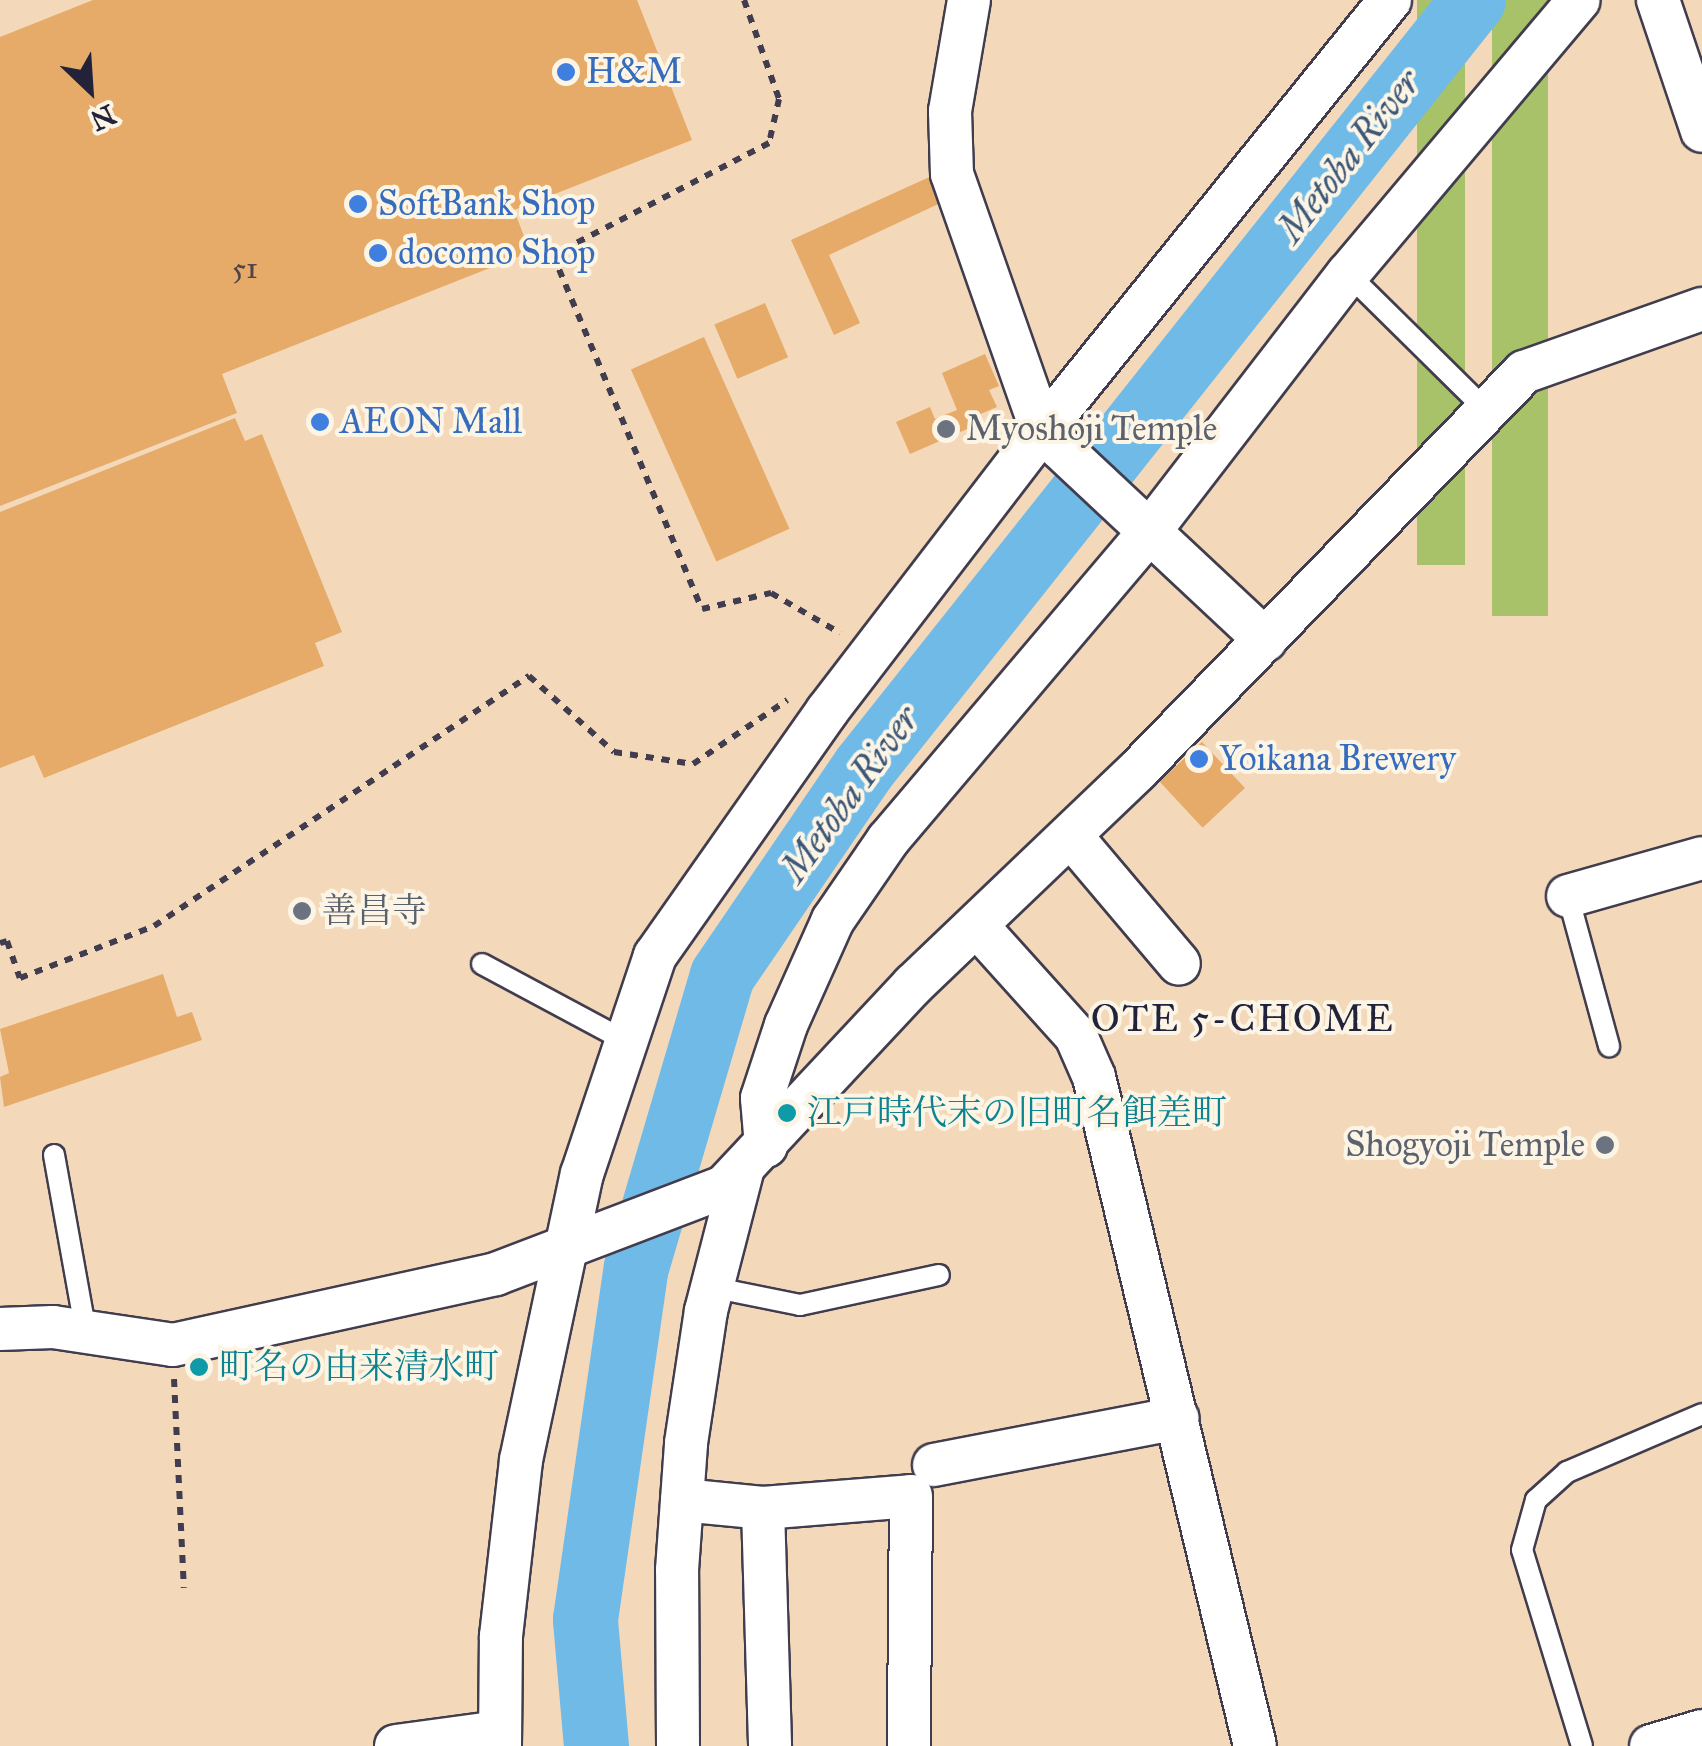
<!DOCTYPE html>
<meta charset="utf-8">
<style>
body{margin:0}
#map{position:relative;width:1702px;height:1746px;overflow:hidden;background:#f3d9ba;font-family:"IM FELL Great Primer","Noto Serif JP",serif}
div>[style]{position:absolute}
.green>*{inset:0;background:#a7c268;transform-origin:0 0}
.river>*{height:65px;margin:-32.5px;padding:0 32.5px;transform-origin:32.5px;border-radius:32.5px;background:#70bae8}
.building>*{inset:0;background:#e6aa69;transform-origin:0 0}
.path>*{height:6px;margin-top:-3px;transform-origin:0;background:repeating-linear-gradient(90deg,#413d4e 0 8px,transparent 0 16px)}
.roads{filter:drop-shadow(2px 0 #413d4e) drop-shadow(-2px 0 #413d4e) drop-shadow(0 2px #413d4e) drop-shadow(0 -2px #413d4e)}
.lane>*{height:20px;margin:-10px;padding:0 10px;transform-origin:10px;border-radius:10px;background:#fff}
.street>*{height:42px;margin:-21px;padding:0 21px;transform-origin:21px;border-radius:21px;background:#fff}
.dots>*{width:28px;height:28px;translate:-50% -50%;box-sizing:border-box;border:5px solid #fcf5e5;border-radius:50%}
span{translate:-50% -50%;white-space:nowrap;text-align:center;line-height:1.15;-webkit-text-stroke:8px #fcf5e5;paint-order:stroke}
.number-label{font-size:30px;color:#534446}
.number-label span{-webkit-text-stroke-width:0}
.shop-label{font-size:35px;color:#366cbe}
.left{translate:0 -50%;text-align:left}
.worship-label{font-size:35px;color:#5b616d}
.right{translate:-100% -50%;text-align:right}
.culture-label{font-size:35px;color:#0d838f}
.water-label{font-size:38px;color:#3d5778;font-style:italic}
.neighbourhood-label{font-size:38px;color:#22223b;letter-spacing:2.5px}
.north{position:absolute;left:40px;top:40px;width:100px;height:100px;-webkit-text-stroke:8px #fcf5e5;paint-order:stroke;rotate:155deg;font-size:28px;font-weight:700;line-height:40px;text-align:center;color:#22223b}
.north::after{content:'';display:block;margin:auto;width:35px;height:45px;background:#22223b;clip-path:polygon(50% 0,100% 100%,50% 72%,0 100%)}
</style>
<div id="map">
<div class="green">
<i style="left:1417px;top:0;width:48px;height:565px"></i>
<i style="left:1492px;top:0;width:56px;height:616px"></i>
</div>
<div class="river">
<i style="left:596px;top:1746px;width:127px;rotate:-95deg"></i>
<i style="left:585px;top:1619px;width:356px;rotate:-81.8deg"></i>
<i style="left:636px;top:1267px;width:304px;rotate:-73.6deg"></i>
<i style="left:722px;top:975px;width:252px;rotate:-55.7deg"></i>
<i style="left:864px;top:767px;width:979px;rotate:-51.55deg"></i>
</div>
<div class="building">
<i style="clip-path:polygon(93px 0,637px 0,692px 140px,514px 210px,530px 252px,222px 374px,237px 413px,0 506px,0 37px)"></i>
<i style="clip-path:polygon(936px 174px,947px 200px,829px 255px,860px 323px,834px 335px,791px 240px)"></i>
<i style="left:765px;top:303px;width:59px;height:55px;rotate:67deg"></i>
<i style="left:704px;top:337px;width:210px;height:80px;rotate:66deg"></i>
<i style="clip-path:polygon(985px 354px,999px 386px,989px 390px,997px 407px,971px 418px,974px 426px,910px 454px,896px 422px,930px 407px,935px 419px,957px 410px,942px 373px)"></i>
<i style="clip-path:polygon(235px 418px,245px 441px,262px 434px,342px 632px,315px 643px,324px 666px,44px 778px,34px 755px,0 768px,0 512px)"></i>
<i style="left:1202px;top:742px;width:63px;height:58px;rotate:47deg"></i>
<i style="clip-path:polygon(163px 974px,177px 1017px,192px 1012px,202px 1040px,4px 1107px,0 1077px,9px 1073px,0 1029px)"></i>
</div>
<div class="path">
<i style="left:744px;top:0;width:105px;rotate:70.5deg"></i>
<i style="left:779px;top:99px;width:45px;rotate:102.8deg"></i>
<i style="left:769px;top:143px;width:243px;rotate:152.6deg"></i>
<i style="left:553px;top:255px;width:384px;rotate:67.2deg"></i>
<i style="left:702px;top:609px;width:71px;rotate:-13.1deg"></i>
<i style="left:771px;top:593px;width:80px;rotate:30.1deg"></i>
<i style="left:0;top:943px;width:7px;rotate:-16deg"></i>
<i style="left:7px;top:941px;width:39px;rotate:71deg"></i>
<i style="left:20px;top:978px;width:144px;rotate:-21.2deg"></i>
<i style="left:154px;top:926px;width:451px;rotate:-33.7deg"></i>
<i style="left:529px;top:676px;width:114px;rotate:41.8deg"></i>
<i style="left:614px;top:752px;width:80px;rotate:8.6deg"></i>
<i style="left:693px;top:764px;width:114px;rotate:-34.2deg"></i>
<i style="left:174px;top:1379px;width:209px;rotate:87.3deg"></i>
</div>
<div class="roads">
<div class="lane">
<i style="left:1348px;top:274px;width:195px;rotate:44.6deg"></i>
<i style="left:1568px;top:896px;width:156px;rotate:74.7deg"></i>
<i style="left:482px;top:964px;width:161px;rotate:28.2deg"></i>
<i style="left:54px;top:1155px;width:181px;rotate:79.8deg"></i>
<i style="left:711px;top:1287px;width:91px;rotate:11.4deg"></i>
<i style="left:800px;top:1305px;width:142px;rotate:-12.2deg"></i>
<i style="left:1582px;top:1746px;width:205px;rotate:-107deg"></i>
<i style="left:1522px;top:1550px;width:52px;rotate:-74.4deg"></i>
<i style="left:1536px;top:1500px;width:42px;rotate:-42.1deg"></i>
<i style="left:1567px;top:1472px;width:147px;rotate:-23.2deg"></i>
</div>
<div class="street">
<i style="left:969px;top:0;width:113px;rotate:99.7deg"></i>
<i style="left:950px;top:111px;width:63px;rotate:88.2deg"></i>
<i style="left:952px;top:174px;width:272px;rotate:70.7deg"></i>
<i style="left:1042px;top:431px;width:306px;rotate:43.1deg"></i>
<i style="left:1658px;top:0;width:138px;rotate:71.4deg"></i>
<i style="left:1071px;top:836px;width:167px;rotate:49.8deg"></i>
<i style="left:1568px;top:896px;width:139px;rotate:-15.8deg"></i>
<i style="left:977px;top:926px;width:148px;rotate:48deg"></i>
<i style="left:1076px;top:1036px;width:45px;rotate:66.3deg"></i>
<i style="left:1094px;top:1077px;width:688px;rotate:76.47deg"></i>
<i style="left:766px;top:1146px;width:48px;rotate:-94.8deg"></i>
<i style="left:762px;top:1098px;width:77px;rotate:-71.8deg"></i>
<i style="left:786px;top:1025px;width:115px;rotate:-65.9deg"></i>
<i style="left:833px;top:920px;width:97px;rotate:-55.5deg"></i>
<i style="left:888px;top:840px;width:404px;rotate:-49.7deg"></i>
<i style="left:1149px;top:532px;width:326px;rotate:-52.4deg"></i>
<i style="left:1348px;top:274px;width:358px;rotate:-49.9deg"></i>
<i style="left:0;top:1329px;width:53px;rotate:-2.2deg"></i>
<i style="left:53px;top:1327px;width:121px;rotate:8.5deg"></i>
<i style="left:173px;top:1345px;width:331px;rotate:-12.4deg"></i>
<i style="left:496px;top:1274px;width:244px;rotate:-20.9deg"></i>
<i style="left:724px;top:1187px;width:277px;rotate:-46.9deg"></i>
<i style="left:913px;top:985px;width:310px;rotate:-43.7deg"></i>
<i style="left:1137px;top:771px;width:556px;rotate:-45.87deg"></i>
<i style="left:1524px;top:372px;width:189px;rotate:-19.5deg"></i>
<i style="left:934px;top:1465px;width:248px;rotate:-10.9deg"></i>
<i style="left:682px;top:1500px;width:81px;rotate:5.6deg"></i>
<i style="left:763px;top:1508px;width:148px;rotate:-4.6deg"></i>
<i style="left:911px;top:1496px;width:250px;rotate:90.5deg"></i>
<i style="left:763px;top:1508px;width:238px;rotate:88.3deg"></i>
<i style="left:396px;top:1746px;width:104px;rotate:-7.7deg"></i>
<i style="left:500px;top:1746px;width:110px;rotate:-89.5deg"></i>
<i style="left:501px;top:1636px;width:177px;rotate:-83.5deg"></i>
<i style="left:521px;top:1460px;width:292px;rotate:-78deg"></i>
<i style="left:582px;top:1174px;width:230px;rotate:-71.5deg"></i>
<i style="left:655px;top:956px;width:299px;rotate:-54.9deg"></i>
<i style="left:827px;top:711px;width:353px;rotate:-52.5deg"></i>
<i style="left:1042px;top:431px;width:554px;rotate:-51.08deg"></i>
<i style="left:678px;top:1746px;width:176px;rotate:-90.3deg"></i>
<i style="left:677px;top:1570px;width:127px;rotate:-85.9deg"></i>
<i style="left:686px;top:1443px;width:134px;rotate:-81.4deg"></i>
<i style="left:706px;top:1311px;width:144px;rotate:-75.5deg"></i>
<i style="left:1651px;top:1746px;width:53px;rotate:-16.4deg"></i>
</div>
</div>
<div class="dots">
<i style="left:566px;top:72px;background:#3f7fe0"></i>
<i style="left:358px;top:204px;background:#3f7fe0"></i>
<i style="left:378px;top:253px;background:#3f7fe0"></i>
<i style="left:320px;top:422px;background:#3f7fe0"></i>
<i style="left:946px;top:429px;background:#6b7280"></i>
<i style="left:1199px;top:759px;background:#3f7fe0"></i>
<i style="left:302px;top:911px;background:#6b7280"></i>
<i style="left:787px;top:1113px;background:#0f9aa8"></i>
<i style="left:1605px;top:1145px;background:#6b7280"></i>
<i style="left:199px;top:1367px;background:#0f9aa8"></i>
</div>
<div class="number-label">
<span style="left:245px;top:268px">51</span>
</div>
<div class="shop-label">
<span class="left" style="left:586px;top:72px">H&amp;M</span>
<span class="left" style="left:378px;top:204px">SoftBank Shop</span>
<span class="left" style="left:398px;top:253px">docomo Shop</span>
<span class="left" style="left:340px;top:422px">AEON Mall</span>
<span class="left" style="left:1219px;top:759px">Yoikana Brewery</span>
</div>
<div class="worship-label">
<span class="left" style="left:966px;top:429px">Myoshoji Temple</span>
<span class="left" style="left:322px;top:911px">善昌寺</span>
<span class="right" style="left:1585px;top:1145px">Shogyoji Temple</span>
</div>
<div class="culture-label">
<span class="left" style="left:807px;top:1113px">江戸時代末の旧町名餌差町</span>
<span class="left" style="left:219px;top:1367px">町名の由来清水町</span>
</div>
<div class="water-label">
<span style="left:1349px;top:156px;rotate:-52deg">Metoba River</span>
<span style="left:850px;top:794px;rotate:-54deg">Metoba River</span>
</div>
<div class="neighbourhood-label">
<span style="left:1243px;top:1019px">OTE 5-CHOME</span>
</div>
<div class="north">N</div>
</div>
